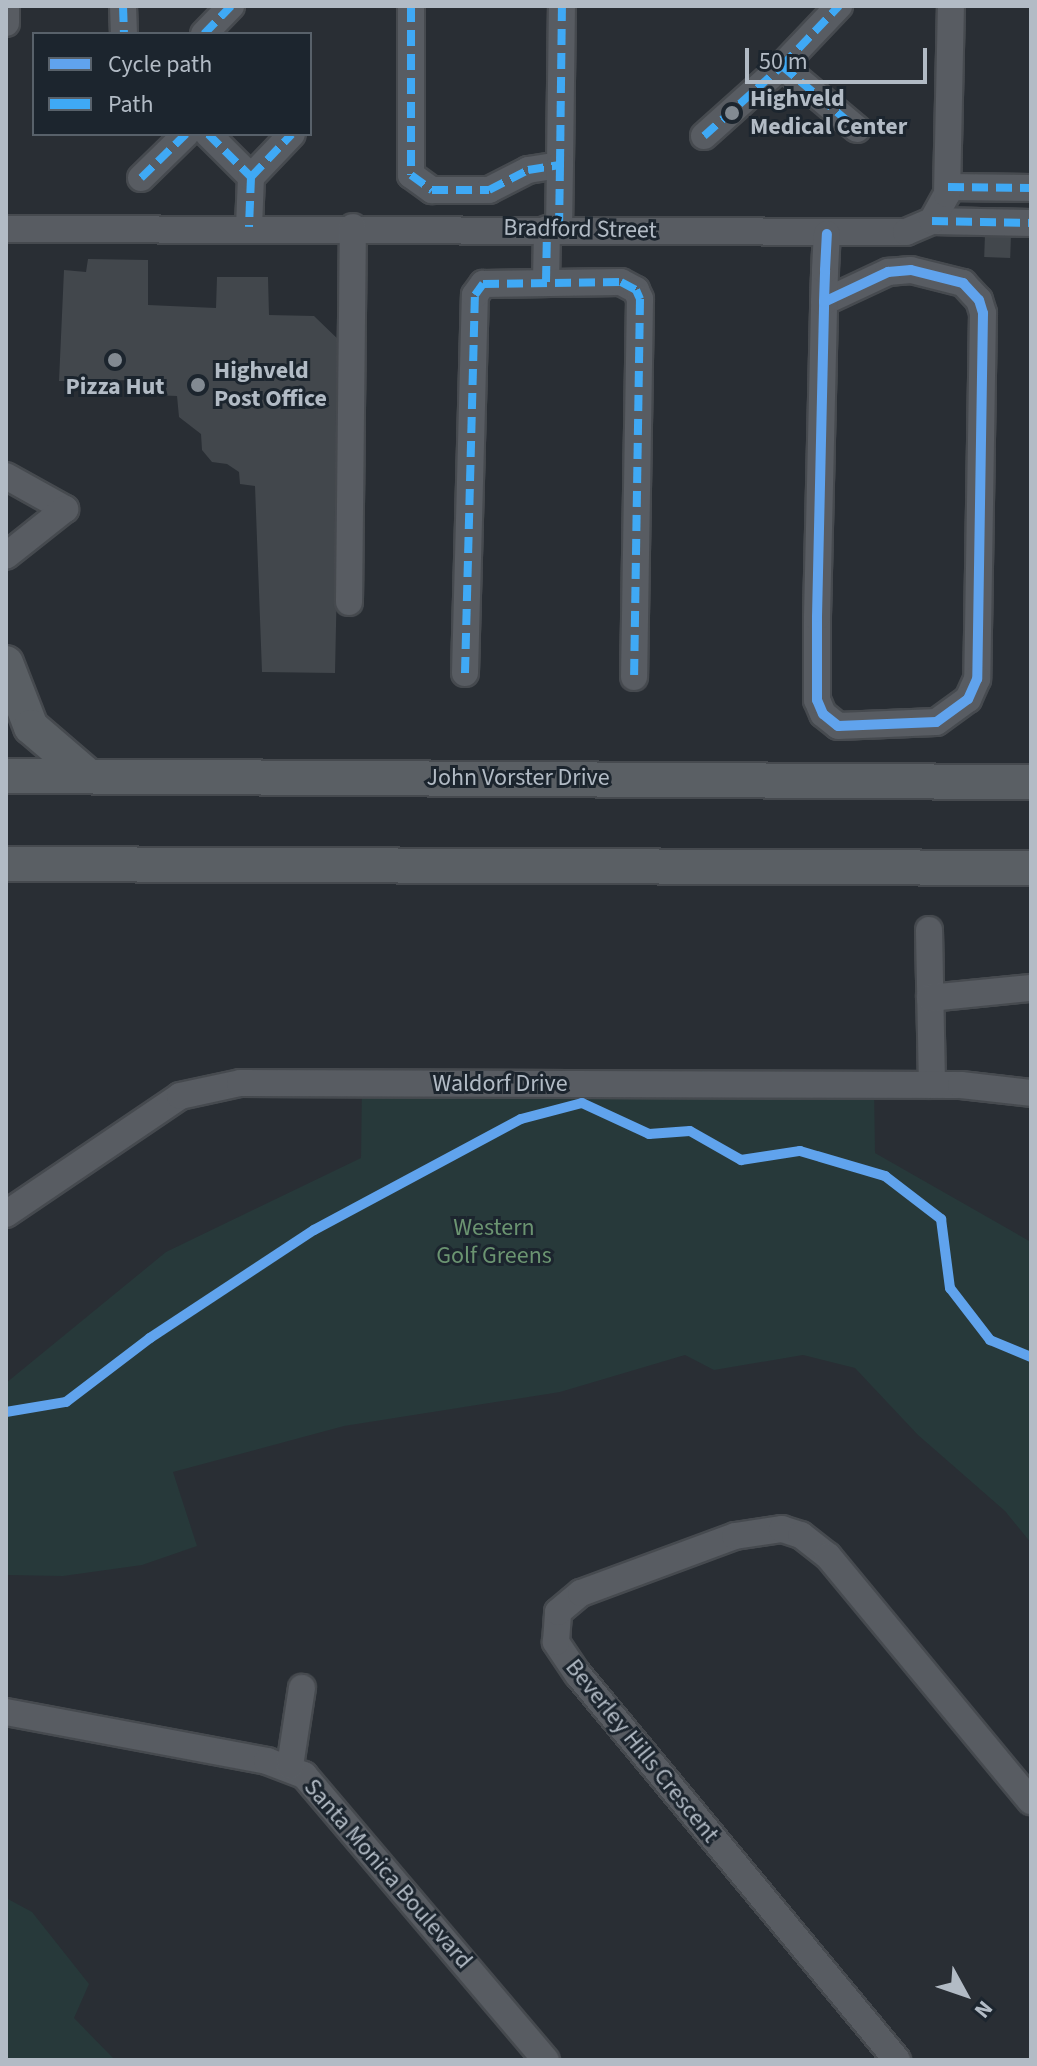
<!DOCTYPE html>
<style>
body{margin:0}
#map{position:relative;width:1037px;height:2066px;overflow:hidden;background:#292e34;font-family:"Source Sans 3",sans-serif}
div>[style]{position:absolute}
.green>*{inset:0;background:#27393a}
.building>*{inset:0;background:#42474c;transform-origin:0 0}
.roads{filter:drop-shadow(2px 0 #464a4f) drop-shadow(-2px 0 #464a4f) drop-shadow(0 2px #464a4f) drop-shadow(0 -2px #464a4f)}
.minor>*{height:26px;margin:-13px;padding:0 13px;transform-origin:13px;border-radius:13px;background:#585c62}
.major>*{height:34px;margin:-17px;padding:0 17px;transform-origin:17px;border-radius:17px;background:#5a5f64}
.quiet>*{height:8px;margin-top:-4px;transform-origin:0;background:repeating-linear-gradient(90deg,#3fa9f5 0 16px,transparent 0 24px)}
.cycleway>*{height:10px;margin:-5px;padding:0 5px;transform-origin:5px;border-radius:5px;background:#60a3ed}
.dots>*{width:22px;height:22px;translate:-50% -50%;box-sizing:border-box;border:4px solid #1c252e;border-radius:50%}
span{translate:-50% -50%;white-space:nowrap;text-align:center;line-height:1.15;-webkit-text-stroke:6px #1c252e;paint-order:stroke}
.poi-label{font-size:24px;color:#b2bbc5;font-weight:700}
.left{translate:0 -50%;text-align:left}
.street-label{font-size:24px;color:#b2bbc5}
.park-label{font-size:24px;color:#6b9471}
.frame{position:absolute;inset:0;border:8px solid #b2bbc5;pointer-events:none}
.legend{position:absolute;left:32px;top:32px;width:280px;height:104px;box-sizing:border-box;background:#1c252e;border:2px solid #58616a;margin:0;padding:10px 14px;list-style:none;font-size:24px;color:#b2bbc5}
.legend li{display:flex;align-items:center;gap:16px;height:40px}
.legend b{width:40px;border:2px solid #58616a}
.north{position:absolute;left:925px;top:1954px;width:80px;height:80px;-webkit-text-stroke:6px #1c252e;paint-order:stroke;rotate:130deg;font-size:22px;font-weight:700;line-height:32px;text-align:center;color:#b2bbc5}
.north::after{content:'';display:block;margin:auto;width:28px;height:36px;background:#b2bbc5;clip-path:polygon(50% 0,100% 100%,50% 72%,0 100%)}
.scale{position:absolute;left:745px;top:48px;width:182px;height:36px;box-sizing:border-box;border:4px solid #b2bbc5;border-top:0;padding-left:10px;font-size:24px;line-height:28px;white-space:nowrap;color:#b2bbc5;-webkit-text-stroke:6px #1c252e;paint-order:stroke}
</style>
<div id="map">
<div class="green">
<i style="clip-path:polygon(362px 1083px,874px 1085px,875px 1153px,1031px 1242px,1031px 1543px,1005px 1511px,918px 1435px,855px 1368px,803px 1355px,714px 1370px,685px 1355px,560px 1392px,344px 1426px,173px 1472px,197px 1546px,142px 1565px,63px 1576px,6px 1575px,6px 1383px,166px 1252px,361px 1158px)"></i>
<i style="clip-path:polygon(6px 1898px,32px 1912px,89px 1984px,74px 2018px,115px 2060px,6px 2060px)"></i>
</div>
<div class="building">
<i style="left:985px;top:234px;width:26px;height:23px;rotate:2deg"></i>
<i style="clip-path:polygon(88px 259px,148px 260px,148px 305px,216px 308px,217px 277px,268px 277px,269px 315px,314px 316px,342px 343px,335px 673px,262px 672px,255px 486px,240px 484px,239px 472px,227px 464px,212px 462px,202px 450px,201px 434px,179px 417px,177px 396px,152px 395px,151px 380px,59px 381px,64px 270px,86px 272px)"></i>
</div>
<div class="roads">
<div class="minor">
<i style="left:123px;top:6px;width:28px;rotate:88deg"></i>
<i style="left:411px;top:6px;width:169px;rotate:90deg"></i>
<i style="left:411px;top:175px;width:26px;rotate:36deg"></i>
<i style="left:432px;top:190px;width:57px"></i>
<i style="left:489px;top:190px;width:44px;rotate:-27.1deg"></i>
<i style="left:528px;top:170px;width:32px;rotate:-9deg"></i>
<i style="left:560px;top:165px;width:159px;rotate:-89.3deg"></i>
<i style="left:6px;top:23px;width:17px;rotate:-90deg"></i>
<i style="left:204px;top:34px;width:39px;rotate:-46deg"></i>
<i style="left:782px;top:66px;width:98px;rotate:40deg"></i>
<i style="left:208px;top:134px;width:61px;rotate:45deg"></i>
<i style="left:251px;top:177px;width:50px;rotate:92.3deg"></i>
<i style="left:704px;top:136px;width:105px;rotate:-41.9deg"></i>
<i style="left:782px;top:66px;width:83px;rotate:-46.5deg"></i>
<i style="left:251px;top:177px;width:59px;rotate:-46.4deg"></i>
<i style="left:141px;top:178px;width:63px;rotate:-44.4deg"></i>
<i style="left:948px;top:187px;width:83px;rotate:0.7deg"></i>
<i style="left:932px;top:221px;width:99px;rotate:1.2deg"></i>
<i style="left:6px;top:229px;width:900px;rotate:0.19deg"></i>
<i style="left:906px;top:232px;width:28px;rotate:-23deg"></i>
<i style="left:932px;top:221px;width:31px;rotate:-61deg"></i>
<i style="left:947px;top:194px;width:188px;rotate:-88.8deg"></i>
<i style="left:559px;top:229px;width:64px;rotate:-89.1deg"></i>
<i style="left:546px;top:282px;width:53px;rotate:-88.9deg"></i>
<i style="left:824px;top:302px;width:71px;rotate:-25.1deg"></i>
<i style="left:888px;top:272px;width:23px;rotate:-5deg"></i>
<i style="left:911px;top:270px;width:54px;rotate:14deg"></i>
<i style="left:963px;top:283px;width:23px;rotate:47deg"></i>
<i style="left:979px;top:300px;width:14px;rotate:73deg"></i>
<i style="left:983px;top:313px;width:366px;rotate:90.9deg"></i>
<i style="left:977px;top:679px;width:22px;rotate:114deg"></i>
<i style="left:968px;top:699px;width:39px;rotate:144deg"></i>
<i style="left:936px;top:722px;width:98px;rotate:177.7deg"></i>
<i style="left:838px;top:726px;width:19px;rotate:-141deg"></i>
<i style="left:823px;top:714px;width:15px;rotate:-113deg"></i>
<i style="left:817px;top:700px;width:83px;rotate:-90deg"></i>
<i style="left:817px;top:617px;width:315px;rotate:-88.7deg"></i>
<i style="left:824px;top:302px;width:32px;rotate:-88deg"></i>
<i style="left:825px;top:270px;width:36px;rotate:-87deg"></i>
<i style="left:6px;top:476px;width:68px;rotate:29.2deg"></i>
<i style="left:65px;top:509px;width:75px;rotate:141.5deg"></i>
<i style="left:349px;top:602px;width:375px;rotate:-89.4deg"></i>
<i style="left:465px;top:673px;width:378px;rotate:-88.5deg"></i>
<i style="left:475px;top:295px;width:14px;rotate:-54deg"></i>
<i style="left:483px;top:284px;width:138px;rotate:-0.8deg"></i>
<i style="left:621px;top:282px;width:17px;rotate:28deg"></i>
<i style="left:636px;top:290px;width:10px;rotate:66deg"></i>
<i style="left:640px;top:299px;width:378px;rotate:90.9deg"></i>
<i style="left:929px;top:930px;width:155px;rotate:88.9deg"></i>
<i style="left:930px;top:998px;width:101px;rotate:-5.7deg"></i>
<i style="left:6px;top:1214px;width:210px;rotate:-34.1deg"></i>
<i style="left:180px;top:1096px;width:61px;rotate:-12.2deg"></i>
<i style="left:240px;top:1083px;width:721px;rotate:0.16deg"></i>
<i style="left:961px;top:1085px;width:70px;rotate:6.5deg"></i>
<i style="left:6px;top:1712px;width:266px;rotate:10.6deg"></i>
<i style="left:267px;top:1761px;width:40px;rotate:21deg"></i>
<i style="left:304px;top:1775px;width:374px;rotate:49.7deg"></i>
<i style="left:290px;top:1766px;width:79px;rotate:-81.3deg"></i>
<i style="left:897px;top:2060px;width:500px;rotate:-129.6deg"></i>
<i style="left:578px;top:1675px;width:40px;rotate:-124deg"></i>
<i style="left:556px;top:1642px;width:30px;rotate:-86deg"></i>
<i style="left:558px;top:1612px;width:30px;rotate:-40deg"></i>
<i style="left:581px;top:1593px;width:164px;rotate:-20.3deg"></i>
<i style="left:735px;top:1536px;width:48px;rotate:-8.5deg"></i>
<i style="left:782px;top:1529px;width:20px;rotate:18deg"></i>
<i style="left:801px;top:1535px;width:34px;rotate:38deg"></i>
<i style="left:828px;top:1556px;width:318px;rotate:50.4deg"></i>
</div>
<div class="major">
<i style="left:6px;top:663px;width:69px;rotate:68.7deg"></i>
<i style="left:31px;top:727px;width:74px;rotate:40.6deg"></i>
<i style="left:6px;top:776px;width:1025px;rotate:0.34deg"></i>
<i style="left:6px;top:864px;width:1025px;rotate:0.22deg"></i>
</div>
</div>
<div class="quiet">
<i style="left:123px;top:6px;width:28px;rotate:88deg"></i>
<i style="left:411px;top:6px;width:169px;rotate:90deg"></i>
<i style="left:411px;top:175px;width:26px;rotate:36deg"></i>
<i style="left:432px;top:190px;width:57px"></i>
<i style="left:489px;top:190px;width:44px;rotate:-27.1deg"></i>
<i style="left:528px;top:170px;width:32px;rotate:-9deg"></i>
<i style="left:560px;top:165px;width:159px;rotate:-89.3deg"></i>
<i style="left:204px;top:34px;width:39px;rotate:-46deg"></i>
<i style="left:782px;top:66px;width:98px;rotate:40deg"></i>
<i style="left:208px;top:134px;width:61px;rotate:45deg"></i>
<i style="left:251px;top:177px;width:50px;rotate:92.3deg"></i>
<i style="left:704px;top:136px;width:105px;rotate:-41.9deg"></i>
<i style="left:782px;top:66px;width:83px;rotate:-46.5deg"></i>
<i style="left:251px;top:177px;width:59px;rotate:-46.4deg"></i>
<i style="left:141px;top:178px;width:63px;rotate:-44.4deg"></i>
<i style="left:948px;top:187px;width:83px;rotate:0.7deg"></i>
<i style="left:932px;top:221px;width:99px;rotate:1.2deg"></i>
<i style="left:559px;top:229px;width:64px;rotate:-89.1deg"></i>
<i style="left:546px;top:282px;width:53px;rotate:-88.9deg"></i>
<i style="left:465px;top:673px;width:378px;rotate:-88.5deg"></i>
<i style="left:475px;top:295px;width:14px;rotate:-54deg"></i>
<i style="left:483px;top:284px;width:138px;rotate:-0.8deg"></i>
<i style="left:621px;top:282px;width:17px;rotate:28deg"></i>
<i style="left:636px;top:290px;width:10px;rotate:66deg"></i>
<i style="left:640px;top:299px;width:378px;rotate:90.9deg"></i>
</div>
<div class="cycleway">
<i style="left:824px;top:302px;width:71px;rotate:-25.1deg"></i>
<i style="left:888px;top:272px;width:23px;rotate:-5deg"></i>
<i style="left:911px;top:270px;width:54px;rotate:14deg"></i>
<i style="left:963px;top:283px;width:23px;rotate:47deg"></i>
<i style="left:979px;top:300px;width:14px;rotate:73deg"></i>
<i style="left:983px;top:313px;width:366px;rotate:90.9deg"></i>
<i style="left:977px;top:679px;width:22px;rotate:114deg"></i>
<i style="left:968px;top:699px;width:39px;rotate:144deg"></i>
<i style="left:936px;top:722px;width:98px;rotate:177.7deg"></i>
<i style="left:838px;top:726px;width:19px;rotate:-141deg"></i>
<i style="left:823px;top:714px;width:15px;rotate:-113deg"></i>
<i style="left:817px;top:700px;width:83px;rotate:-90deg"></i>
<i style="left:817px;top:617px;width:315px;rotate:-88.7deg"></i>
<i style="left:824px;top:302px;width:32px;rotate:-88deg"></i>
<i style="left:825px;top:270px;width:36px;rotate:-87deg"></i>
<i style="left:6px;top:1412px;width:61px;rotate:-9.5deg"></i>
<i style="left:66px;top:1402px;width:106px;rotate:-37.3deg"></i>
<i style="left:150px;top:1338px;width:196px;rotate:-33.4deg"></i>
<i style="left:314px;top:1230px;width:235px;rotate:-28.2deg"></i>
<i style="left:521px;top:1119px;width:63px;rotate:-14.7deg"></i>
<i style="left:582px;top:1103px;width:74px;rotate:24.8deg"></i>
<i style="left:649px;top:1134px;width:41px;rotate:-4.2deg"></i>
<i style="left:690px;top:1131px;width:59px;rotate:29.6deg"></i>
<i style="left:741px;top:1160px;width:60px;rotate:-8.7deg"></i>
<i style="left:800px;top:1151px;width:89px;rotate:16.4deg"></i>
<i style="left:885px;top:1176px;width:71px;rotate:37.5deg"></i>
<i style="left:941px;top:1219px;width:70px;rotate:82.6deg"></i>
<i style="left:950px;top:1288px;width:66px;rotate:52.4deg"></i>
<i style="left:990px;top:1340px;width:44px;rotate:22.5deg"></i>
</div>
<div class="dots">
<i style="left:732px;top:113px;background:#828a92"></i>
<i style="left:115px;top:360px;background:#828a92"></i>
<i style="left:198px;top:385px;background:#828a92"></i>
</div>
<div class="poi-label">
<span class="left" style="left:750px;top:113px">Highveld<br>Medical Center</span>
<span class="left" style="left:214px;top:385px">Highveld<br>Post Office</span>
<span style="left:115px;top:387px">Pizza Hut</span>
</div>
<div class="street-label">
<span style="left:580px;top:229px;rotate:1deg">Bradford Street</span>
<span style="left:518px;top:778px">John Vorster Drive</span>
<span style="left:500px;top:1084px">Waldorf Drive</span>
<span style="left:642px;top:1751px;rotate:51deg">Beverley Hills Crescent</span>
<span style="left:388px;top:1874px;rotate:49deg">Santa Monica Boulevard</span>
</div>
<div class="park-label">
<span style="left:494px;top:1242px">Western<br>Golf Greens</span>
</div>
<div class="frame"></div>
<ul class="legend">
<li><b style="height:10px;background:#60a3ed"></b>Cycle path</li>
<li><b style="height:10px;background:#3fa9f5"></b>Path</li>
</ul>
<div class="north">N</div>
<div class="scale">50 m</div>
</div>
